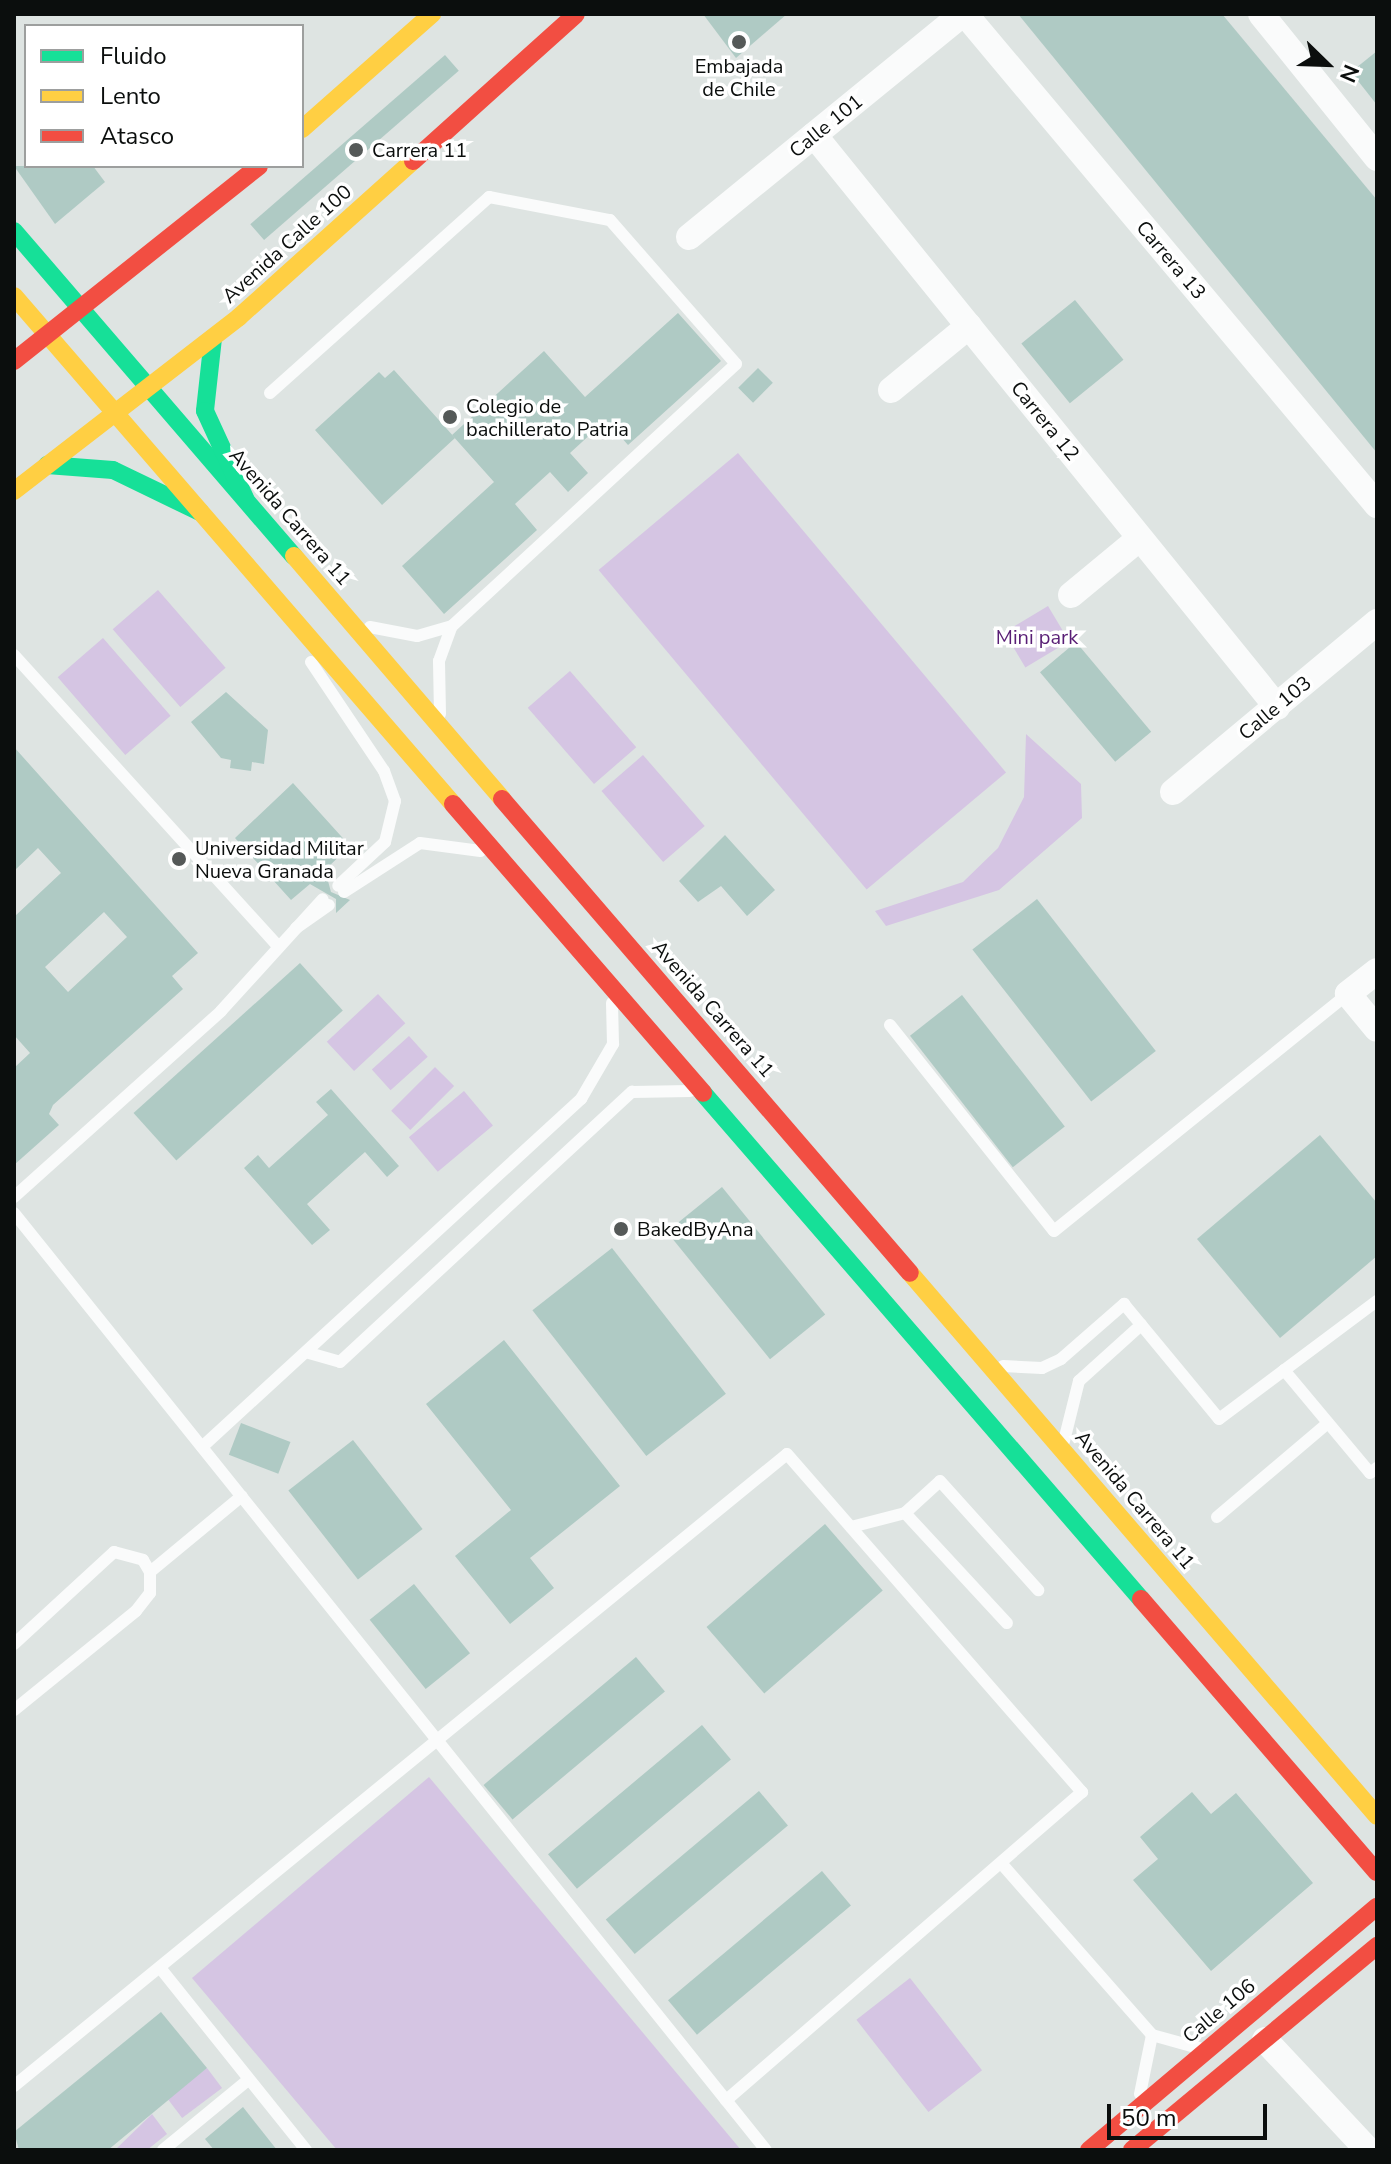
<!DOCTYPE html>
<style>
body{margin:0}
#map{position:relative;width:1391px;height:2164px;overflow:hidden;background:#dee4e2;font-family:"Nunito Sans",sans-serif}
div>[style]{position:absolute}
.green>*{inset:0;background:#d5c5e3;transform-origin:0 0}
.building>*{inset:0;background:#afcac4;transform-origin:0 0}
.lane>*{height:12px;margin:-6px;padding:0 6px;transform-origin:6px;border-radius:6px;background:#fafbfb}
.street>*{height:26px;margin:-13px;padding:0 13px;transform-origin:13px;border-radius:13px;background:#fafbfb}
.fast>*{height:18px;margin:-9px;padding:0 9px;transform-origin:9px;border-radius:9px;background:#16e098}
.slow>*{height:18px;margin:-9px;padding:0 9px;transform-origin:9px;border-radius:9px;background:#ffcf43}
.jam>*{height:18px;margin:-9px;padding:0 9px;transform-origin:9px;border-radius:9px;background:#f24e42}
.dots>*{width:22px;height:22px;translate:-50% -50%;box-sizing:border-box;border:4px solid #fff;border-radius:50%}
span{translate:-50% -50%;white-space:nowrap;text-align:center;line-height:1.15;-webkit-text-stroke:7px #fff;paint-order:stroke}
.poi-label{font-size:20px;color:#0b0e0d}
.left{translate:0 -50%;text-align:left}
.street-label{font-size:20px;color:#0b0e0d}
.park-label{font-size:20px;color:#581d75}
.frame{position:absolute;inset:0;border:16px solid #0b0e0d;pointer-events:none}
.legend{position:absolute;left:24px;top:24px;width:280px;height:144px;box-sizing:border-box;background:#fff;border:2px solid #9d9f9e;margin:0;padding:10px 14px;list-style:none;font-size:24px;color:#0b0e0d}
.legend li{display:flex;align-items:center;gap:16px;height:40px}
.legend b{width:40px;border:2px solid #9d9f9e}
.north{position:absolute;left:1287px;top:24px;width:80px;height:80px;-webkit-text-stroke:6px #fff;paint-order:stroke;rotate:113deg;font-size:22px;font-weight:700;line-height:32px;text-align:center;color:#0b0e0d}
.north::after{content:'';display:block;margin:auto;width:28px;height:36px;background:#0b0e0d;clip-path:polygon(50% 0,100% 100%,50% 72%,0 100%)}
.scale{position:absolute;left:1107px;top:2104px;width:160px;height:36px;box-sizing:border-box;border:4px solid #0b0e0d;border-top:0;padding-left:10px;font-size:24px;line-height:28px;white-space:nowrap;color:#0b0e0d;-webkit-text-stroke:6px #fff;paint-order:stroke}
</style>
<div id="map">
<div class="green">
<i style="left:738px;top:453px;width:417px;height:182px;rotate:50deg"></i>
<i style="left:158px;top:590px;width:103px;height:60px;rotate:49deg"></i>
<i style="left:1048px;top:606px;width:41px;height:51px;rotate:59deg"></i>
<i style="left:103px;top:638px;width:103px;height:60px;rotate:49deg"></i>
<i style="left:570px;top:671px;width:101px;height:56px;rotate:49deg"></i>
<i style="clip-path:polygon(1026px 734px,1081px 784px,1082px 818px,999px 890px,886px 926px,875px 911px,963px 882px,998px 848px,1024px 797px)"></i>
<i style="left:643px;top:755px;width:94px;height:55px;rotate:49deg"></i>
<i style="left:378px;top:994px;width:40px;height:70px;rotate:47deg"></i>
<i style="left:409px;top:1036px;width:28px;height:50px;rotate:48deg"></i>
<i style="left:435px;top:1067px;width:27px;height:62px;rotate:45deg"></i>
<i style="left:464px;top:1091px;width:45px;height:72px;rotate:50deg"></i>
<i style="clip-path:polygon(429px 1777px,741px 2150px,337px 2150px,192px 1978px)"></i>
<i style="left:910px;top:1978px;width:117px;height:68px;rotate:52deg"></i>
<i style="left:207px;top:2068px;width:25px;height:50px;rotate:53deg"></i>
<i style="clip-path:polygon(152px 2114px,167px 2134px,147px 2150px,115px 2150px)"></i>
</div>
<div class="building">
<i style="clip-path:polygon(703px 14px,787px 14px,736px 58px)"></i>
<i style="clip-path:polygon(1018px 14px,1222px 14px,1377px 200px,1377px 453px)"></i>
<i style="clip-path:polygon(1377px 51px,1377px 105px,1351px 72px)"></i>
<i style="left:445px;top:55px;width:21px;height:258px;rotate:49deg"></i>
<i style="clip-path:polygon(14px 166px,93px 166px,105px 182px,55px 224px)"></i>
<i style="left:1075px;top:300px;width:77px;height:69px;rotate:51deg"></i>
<i style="clip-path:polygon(678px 313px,721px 361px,628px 445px,606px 420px,570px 453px,588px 473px,568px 492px,550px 472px,515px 504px,537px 530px,444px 614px,402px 566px,494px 482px,452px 435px,544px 351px,585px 397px)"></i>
<i style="left:758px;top:368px;width:21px;height:28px;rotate:45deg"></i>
<i style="clip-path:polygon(394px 370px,455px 438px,382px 505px,315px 430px,379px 372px,385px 378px)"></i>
<i style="left:1076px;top:642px;width:117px;height:47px;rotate:50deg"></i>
<i style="clip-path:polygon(226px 692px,268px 730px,264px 764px,252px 762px,251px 771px,230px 768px,231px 760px,221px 758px,191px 722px)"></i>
<i style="clip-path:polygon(evenodd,14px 747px,198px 953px,172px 976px,183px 989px,53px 1105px,49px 1114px,59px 1125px,14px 1165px,14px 1068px,30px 1053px,14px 1035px,14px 917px,61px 873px,38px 848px,14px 871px,14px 747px,104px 912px,127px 937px,68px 992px,45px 967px,104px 912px)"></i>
<i style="clip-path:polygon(293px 783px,350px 846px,325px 870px,331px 892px,350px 900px,336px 913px,336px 899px,310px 884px,291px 900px,235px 838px)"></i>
<i style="clip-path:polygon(725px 835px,775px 890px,747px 916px,721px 886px,698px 902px,679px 881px)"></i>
<i style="left:1037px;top:899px;width:193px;height:82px;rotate:52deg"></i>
<i style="left:300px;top:963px;width:64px;height:224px;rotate:48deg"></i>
<i style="left:962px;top:995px;width:167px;height:66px;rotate:52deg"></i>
<i style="clip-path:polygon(331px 1089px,399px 1166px,387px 1177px,365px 1152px,307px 1204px,330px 1230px,312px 1245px,244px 1168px,258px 1155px,269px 1168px,328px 1115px,316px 1102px)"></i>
<i style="clip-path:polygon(1320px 1135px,1377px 1203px,1377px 1256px,1280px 1338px,1197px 1239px)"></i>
<i style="left:722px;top:1187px;width:164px;height:71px;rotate:51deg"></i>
<i style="left:612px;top:1248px;width:185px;height:101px;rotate:52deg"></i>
<i style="clip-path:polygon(504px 1340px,620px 1486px,530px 1558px,554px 1588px,510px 1624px,455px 1556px,511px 1510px,426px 1404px)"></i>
<i style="left:241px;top:1423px;width:53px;height:34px;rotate:21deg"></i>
<i style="left:353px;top:1440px;width:113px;height:82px;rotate:52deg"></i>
<i style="left:825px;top:1524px;width:88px;height:157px;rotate:49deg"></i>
<i style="left:414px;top:1584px;width:89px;height:57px;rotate:51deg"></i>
<i style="left:636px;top:1657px;width:45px;height:199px;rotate:50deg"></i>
<i style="left:702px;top:1725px;width:45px;height:201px;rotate:50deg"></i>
<i style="left:759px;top:1791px;width:45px;height:200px;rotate:50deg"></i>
<i style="clip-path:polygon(1192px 1792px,1211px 1814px,1236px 1793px,1313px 1883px,1211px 1971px,1133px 1880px,1158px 1859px,1140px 1837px)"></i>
<i style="left:822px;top:1871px;width:45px;height:201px;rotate:50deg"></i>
<i style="clip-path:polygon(161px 2012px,207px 2068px,108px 2150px,19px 2150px,14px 2132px)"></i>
<i style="clip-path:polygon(243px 2107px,277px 2150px,214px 2150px,205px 2139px)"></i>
</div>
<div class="lane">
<i style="left:270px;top:393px;width:294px;rotate:-41.8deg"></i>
<i style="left:489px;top:197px;width:123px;rotate:10.8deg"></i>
<i style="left:610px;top:220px;width:191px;rotate:48.8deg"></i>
<i style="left:736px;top:364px;width:386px;rotate:137.3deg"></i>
<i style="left:452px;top:626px;width:36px;rotate:164deg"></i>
<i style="left:417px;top:636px;width:48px;rotate:-169.2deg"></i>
<i style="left:14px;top:655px;width:391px;rotate:47.8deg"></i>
<i style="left:311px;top:662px;width:131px;rotate:56.2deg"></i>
<i style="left:384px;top:771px;width:32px;rotate:70deg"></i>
<i style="left:395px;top:801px;width:42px;rotate:103.7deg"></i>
<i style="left:385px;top:842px;width:64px;rotate:136.9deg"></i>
<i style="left:440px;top:714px;width:53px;rotate:-91.1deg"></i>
<i style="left:439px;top:661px;width:37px;rotate:-70deg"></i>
<i style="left:344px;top:892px;width:90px;rotate:-32.8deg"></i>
<i style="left:420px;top:843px;width:61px;rotate:7.6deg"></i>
<i style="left:296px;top:928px;width:40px;rotate:-34.9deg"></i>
<i style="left:890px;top:1025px;width:263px;rotate:51.5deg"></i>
<i style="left:1054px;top:1231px;width:378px;rotate:-38.9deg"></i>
<i style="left:14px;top:1197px;width:278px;rotate:-41.9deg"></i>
<i style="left:221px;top:1011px;width:151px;rotate:-47.7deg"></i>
<i style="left:14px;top:1213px;width:1201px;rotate:51.25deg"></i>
<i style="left:309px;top:1353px;width:32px;rotate:16deg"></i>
<i style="left:340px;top:1362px;width:398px;rotate:-42.8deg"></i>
<i style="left:632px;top:1092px;width:58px;rotate:-1deg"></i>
<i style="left:1003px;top:1366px;width:39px;rotate:3deg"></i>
<i style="left:1042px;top:1368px;width:21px;rotate:-25deg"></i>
<i style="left:1061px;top:1359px;width:84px;rotate:-41.1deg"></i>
<i style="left:1124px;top:1304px;width:149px;rotate:50.4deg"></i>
<i style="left:1219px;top:1419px;width:197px;rotate:-36.8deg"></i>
<i style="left:1284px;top:1370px;width:134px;rotate:50.1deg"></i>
<i style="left:1370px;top:1473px;width:9px;rotate:-36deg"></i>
<i style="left:1064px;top:1441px;width:62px;rotate:-76deg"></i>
<i style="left:1079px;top:1381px;width:84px;rotate:-42.1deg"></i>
<i style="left:202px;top:1447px;width:515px;rotate:-42.56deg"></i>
<i style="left:581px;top:1099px;width:64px;rotate:-59.8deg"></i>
<i style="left:613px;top:1044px;width:41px;rotate:-91.4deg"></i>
<i style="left:905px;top:1513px;width:47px;rotate:-42.4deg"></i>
<i style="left:940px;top:1481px;width:147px;rotate:48deg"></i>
<i style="left:1217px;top:1517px;width:145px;rotate:-40.3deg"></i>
<i style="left:851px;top:1527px;width:56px;rotate:-14.5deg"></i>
<i style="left:905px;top:1513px;width:150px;rotate:47.2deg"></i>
<i style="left:150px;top:1572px;width:119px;rotate:-39.6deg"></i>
<i style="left:14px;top:1644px;width:136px;rotate:-42.6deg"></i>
<i style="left:114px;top:1552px;width:30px;rotate:15deg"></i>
<i style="left:143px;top:1560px;width:14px;rotate:60deg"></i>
<i style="left:150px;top:1572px;width:21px;rotate:90deg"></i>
<i style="left:150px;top:1593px;width:23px;rotate:128deg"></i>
<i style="left:136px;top:1611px;width:157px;rotate:140.9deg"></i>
<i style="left:1001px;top:1863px;width:229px;rotate:48.7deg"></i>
<i style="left:1152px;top:2035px;width:49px;rotate:15.5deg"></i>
<i style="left:161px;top:1969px;width:232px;rotate:51.3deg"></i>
<i style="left:14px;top:2086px;width:998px;rotate:-39.27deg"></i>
<i style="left:787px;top:1454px;width:449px;rotate:48.9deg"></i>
<i style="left:1082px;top:1792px;width:471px;rotate:139.1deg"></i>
<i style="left:1140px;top:2094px;width:60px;rotate:-78.5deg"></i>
<i style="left:163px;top:2150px;width:110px;rotate:-39.5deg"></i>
</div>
<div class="street">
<i style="left:965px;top:14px;width:641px;rotate:50deg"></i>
<i style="left:1261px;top:14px;width:185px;rotate:51.1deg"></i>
<i style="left:814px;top:135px;width:736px;rotate:51.01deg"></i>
<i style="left:689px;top:237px;width:353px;rotate:-39.2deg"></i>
<i style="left:891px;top:390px;width:101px;rotate:-39.4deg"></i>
<i style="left:1071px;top:595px;width:89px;rotate:-39.6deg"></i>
<i style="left:1173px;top:792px;width:266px;rotate:-39.8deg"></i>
<i style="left:1377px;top:971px;width:37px;rotate:142deg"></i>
<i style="left:1348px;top:994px;width:45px;rotate:50.4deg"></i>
<i style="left:1265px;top:2040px;width:151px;rotate:46.9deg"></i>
</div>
<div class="fast">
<i style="left:14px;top:231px;width:429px;rotate:49.3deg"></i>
<i style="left:213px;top:338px;width:73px;rotate:96.3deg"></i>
<i style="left:205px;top:411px;width:96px;rotate:65.3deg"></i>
<i style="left:47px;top:465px;width:66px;rotate:4.3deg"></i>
<i style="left:113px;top:470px;width:97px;rotate:25.8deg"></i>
<i style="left:703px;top:1093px;width:669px;rotate:49.12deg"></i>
</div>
<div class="slow">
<i style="left:302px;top:129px;width:174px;rotate:-41.5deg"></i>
<i style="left:14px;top:296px;width:671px;rotate:49.17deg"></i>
<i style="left:14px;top:491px;width:284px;rotate:-37.7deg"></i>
<i style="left:239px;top:317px;width:234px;rotate:-41.9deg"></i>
<i style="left:294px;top:556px;width:320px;rotate:49.4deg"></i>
<i style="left:910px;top:1273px;width:716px;rotate:49.3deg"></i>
</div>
<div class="jam">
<i style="left:413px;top:161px;width:219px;rotate:-42deg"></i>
<i style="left:14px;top:361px;width:313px;rotate:-38.5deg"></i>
<i style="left:502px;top:799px;width:625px;rotate:49.28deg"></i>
<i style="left:453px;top:804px;width:382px;rotate:49.1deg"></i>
<i style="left:1141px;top:1599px;width:361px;rotate:49.2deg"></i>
<i style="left:1089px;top:2150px;width:377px;rotate:-40.2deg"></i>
<i style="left:1132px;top:2150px;width:319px;rotate:-39.8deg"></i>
</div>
<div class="dots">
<i style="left:739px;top:42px;background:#555958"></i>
<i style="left:356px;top:150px;background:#555958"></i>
<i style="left:450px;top:417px;background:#555958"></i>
<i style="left:179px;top:859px;background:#555958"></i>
<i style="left:621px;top:1229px;background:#555958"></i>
</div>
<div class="poi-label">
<span style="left:739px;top:78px">Embajada<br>de Chile</span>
<span class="left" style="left:372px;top:150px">Carrera 11</span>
<span class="left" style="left:466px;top:418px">Colegio de<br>bachillerato Patria</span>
<span class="left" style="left:195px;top:860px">Universidad Militar<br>Nueva Granada</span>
<span class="left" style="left:637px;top:1229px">BakedByAna</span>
</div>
<div class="street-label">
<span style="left:826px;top:126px;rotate:-39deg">Calle 101</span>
<span style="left:287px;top:244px;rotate:-42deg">Avenida Calle 100</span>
<span style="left:1171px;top:260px;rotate:50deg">Carrera 13</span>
<span style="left:1045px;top:421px;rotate:51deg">Carrera 12</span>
<span style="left:290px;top:517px;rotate:49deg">Avenida Carrera 11</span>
<span style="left:1275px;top:708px;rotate:-40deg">Calle 103</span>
<span style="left:713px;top:1009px;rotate:49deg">Avenida Carrera 11</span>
<span style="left:1135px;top:1500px;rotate:50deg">Avenida Carrera 11</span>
<span style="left:1219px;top:2011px;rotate:-40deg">Calle 106</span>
</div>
<div class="park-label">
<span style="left:1037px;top:637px">Mini park</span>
</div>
<div class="frame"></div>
<ul class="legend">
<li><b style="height:10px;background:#16e098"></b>Fluido</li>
<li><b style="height:10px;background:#ffcf43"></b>Lento</li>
<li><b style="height:10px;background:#f24e42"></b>Atasco</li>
</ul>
<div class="north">N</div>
<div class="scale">50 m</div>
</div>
